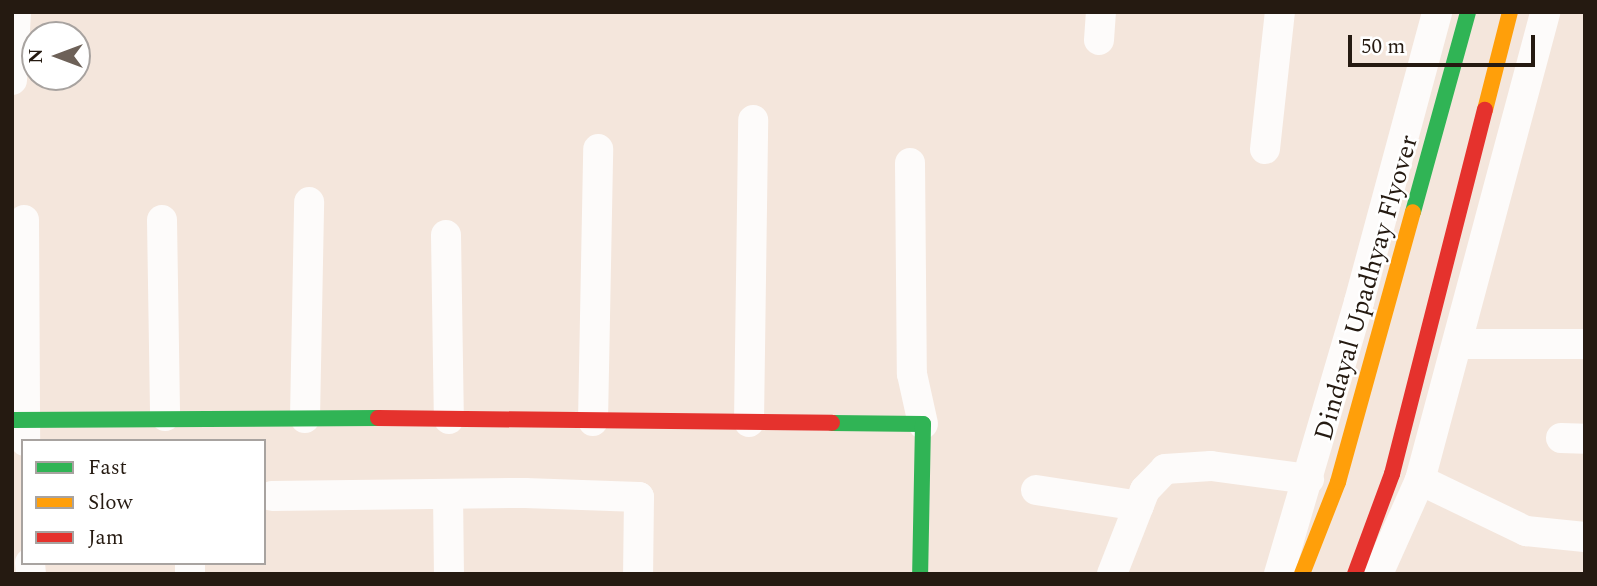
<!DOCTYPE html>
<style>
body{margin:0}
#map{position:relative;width:1597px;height:586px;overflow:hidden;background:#f4e6dc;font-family:Spectral,serif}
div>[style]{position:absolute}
.street>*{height:30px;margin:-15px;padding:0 15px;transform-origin:15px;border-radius:15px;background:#fdfbfa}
.fast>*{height:16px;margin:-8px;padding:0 8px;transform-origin:8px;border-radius:8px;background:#30b455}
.slow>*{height:16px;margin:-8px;padding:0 8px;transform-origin:8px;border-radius:8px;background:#ff9f0a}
.jam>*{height:16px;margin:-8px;padding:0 8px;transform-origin:8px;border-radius:8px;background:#e5322d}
span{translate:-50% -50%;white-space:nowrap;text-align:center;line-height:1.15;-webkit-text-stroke:5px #fff;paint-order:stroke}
.street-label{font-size:26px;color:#251a11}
.frame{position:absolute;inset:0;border:14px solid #251a11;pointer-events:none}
.legend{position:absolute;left:21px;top:439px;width:245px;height:126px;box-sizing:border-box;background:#fff;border:2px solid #a8a3a0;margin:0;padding:9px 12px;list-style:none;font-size:21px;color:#251a11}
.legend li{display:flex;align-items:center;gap:14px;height:35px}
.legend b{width:35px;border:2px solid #a8a3a0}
.north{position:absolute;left:21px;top:21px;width:70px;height:70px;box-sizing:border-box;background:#fff;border:2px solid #a8a3a0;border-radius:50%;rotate:270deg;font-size:19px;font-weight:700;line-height:28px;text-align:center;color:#251a11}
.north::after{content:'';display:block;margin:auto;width:24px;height:32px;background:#6d6158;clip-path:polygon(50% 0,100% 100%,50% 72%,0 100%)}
.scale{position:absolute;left:1348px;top:35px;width:187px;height:32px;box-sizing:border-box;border:4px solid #251a11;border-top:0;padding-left:9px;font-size:21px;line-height:24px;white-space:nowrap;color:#251a11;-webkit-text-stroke:5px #fff;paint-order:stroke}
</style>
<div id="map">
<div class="street">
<i style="left:1099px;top:40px;width:28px;rotate:-86deg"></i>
<i style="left:12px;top:80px;width:68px;rotate:-86.6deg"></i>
<i style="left:1265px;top:149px;width:138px;rotate:-83.8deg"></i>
<i style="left:910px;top:163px;width:211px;rotate:89.5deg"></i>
<i style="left:912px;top:374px;width:51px;rotate:77.6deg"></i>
<i style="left:24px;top:220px;width:221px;rotate:89.7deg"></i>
<i style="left:162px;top:220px;width:196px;rotate:89.1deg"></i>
<i style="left:446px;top:235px;width:184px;rotate:89.1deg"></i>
<i style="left:1458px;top:344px;width:127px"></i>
<i style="left:305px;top:418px;width:216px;rotate:-88.9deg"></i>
<i style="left:593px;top:421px;width:272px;rotate:-88.9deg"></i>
<i style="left:749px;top:422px;width:302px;rotate:-89.2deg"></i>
<i style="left:1561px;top:438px;width:24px;rotate:2deg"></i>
<i style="left:1420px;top:480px;width:118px;rotate:25.7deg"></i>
<i style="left:1526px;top:531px;width:59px;rotate:5.8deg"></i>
<i style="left:1036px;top:490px;width:104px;rotate:8.8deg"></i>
<i style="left:448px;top:494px;width:80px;rotate:89.3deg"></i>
<i style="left:272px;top:496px;width:253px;rotate:-0.7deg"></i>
<i style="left:525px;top:493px;width:114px;rotate:2deg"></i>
<i style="left:639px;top:497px;width:77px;rotate:90.7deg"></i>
<i style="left:30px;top:563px;width:11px;rotate:85deg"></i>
<i style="left:190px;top:563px;width:11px;rotate:90deg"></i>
<i style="left:1112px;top:574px;width:90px;rotate:-68.6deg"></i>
<i style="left:1145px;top:490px;width:29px;rotate:-46deg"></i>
<i style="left:1165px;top:469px;width:46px;rotate:-3.7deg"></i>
<i style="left:1211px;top:466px;width:99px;rotate:7.6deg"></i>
<i style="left:1279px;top:574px;width:284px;rotate:-73.6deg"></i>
<i style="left:1359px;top:302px;width:300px;rotate:-74.9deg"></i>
<i style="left:1378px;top:574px;width:103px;rotate:-65.9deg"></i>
<i style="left:1420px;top:480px;width:484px;rotate:-75deg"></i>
</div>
<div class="fast">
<i style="left:1413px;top:212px;width:207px;rotate:-74.6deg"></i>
<i style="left:12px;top:420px;width:366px;rotate:-0.3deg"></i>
<i style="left:832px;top:423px;width:91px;rotate:0.6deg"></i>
<i style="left:923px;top:424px;width:150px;rotate:91.1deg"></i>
</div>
<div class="slow">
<i style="left:1485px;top:110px;width:101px;rotate:-75.7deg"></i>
<i style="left:1302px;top:574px;width:99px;rotate:-68.6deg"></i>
<i style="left:1338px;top:482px;width:280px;rotate:-74.5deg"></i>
</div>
<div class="jam">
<i style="left:378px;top:418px;width:454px;rotate:0.6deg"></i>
<i style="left:1355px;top:574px;width:107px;rotate:-69.7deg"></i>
<i style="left:1392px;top:474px;width:376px;rotate:-75.7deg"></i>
</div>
<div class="street-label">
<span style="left:1367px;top:288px;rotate:-74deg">Dindayal Upadhyay Flyover</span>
</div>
<div class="frame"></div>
<ul class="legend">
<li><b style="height:9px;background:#30b455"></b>Fast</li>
<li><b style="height:9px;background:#ff9f0a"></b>Slow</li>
<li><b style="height:9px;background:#e5322d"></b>Jam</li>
</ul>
<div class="north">N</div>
<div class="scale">50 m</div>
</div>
